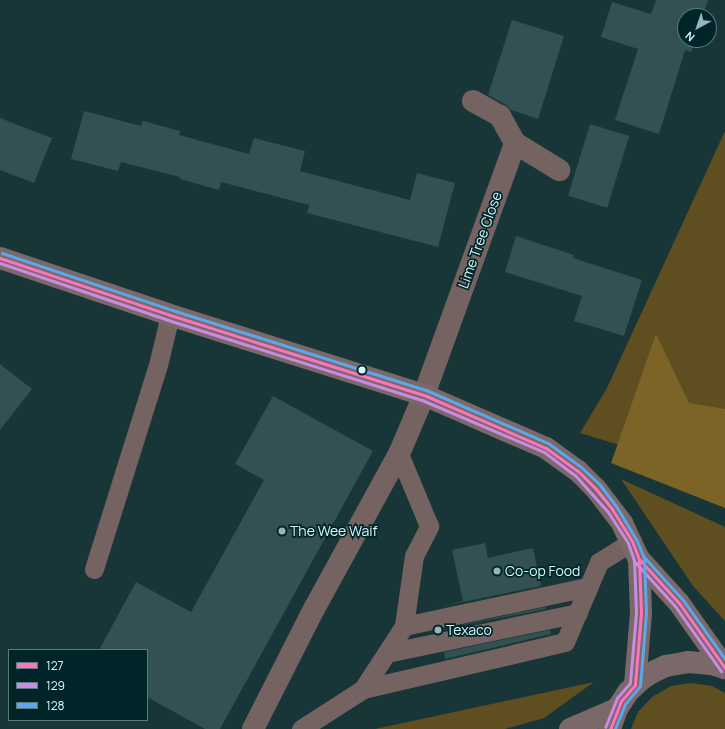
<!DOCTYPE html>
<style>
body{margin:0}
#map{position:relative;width:725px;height:729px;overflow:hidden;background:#183538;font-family:Manrope,sans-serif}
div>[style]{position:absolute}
.green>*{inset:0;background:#5f4e20}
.forest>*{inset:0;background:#7b6426}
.building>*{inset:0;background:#335053;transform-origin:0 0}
.lane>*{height:19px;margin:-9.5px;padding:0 9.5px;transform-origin:9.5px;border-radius:9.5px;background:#756362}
.street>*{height:22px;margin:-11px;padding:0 11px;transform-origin:11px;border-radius:11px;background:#756362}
.primary>*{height:22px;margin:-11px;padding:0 11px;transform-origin:11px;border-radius:11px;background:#7b6868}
.bus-1>*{height:3px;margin:-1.5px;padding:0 1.5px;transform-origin:1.5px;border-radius:1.5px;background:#fc73be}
.bus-2>*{height:3px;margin:-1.5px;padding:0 1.5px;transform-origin:1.5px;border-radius:1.5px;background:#ca8be6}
.bus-3>*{height:3px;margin:-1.5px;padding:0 1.5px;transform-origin:1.5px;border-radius:1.5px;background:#5aa8eb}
.dots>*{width:11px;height:11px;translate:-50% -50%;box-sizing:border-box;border:2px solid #002529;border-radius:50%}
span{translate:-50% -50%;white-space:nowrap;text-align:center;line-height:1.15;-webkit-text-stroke:3.5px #002529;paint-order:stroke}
.street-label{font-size:14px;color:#d9fbfe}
.poi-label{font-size:14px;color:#d9fbfe}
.left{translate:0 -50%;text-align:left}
.legend{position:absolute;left:8px;top:649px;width:140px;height:72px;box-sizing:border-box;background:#002529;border:1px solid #577b7e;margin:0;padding:5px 7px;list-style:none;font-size:12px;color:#d9fbfe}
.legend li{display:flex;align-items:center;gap:8px;height:20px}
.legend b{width:20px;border:1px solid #577b7e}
.north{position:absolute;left:677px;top:8px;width:40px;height:40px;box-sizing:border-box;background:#002529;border:1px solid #577b7e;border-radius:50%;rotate:220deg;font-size:11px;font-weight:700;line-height:16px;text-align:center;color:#d9fbfe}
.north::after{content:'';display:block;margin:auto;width:14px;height:18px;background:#95b6b9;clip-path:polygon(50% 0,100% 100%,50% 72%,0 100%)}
</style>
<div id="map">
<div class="green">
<i style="clip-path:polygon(725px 131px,725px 477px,580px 433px,607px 388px)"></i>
<i style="clip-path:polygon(621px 479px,725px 527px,725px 621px,693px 586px)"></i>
<i style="clip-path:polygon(594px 682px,544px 718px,505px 729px,375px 729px)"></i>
<i style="clip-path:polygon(691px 683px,712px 686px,725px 693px,725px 729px,631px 729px,638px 712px,652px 697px,671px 686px)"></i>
</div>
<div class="forest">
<i style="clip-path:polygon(656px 334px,689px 403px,725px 409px,725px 508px,611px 463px)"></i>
</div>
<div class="building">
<i style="clip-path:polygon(656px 0,708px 0,703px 16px,685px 16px,685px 40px,695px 40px,691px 52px,685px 50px,659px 134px,615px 120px,638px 49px,601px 37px,612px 2px,651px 14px)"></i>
<i style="clip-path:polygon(512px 20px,564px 36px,538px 119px,511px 110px,506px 105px,488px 95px)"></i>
<i style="clip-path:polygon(84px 111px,141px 126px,143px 121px,180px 131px,179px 135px,249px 154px,254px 138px,305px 151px,300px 171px,410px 200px,417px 173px,455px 183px,438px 247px,307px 213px,309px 205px,221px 182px,219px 190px,180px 179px,180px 177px,121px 162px,118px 171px,71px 159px)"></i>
<i style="clip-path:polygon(0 118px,52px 138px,34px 183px,0 170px)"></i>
<i style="left:590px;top:124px;width:41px;height:75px;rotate:17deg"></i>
<i style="clip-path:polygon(516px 236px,574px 255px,573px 258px,642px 280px,624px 336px,574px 321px,582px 296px,505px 272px)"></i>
<i style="clip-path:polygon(0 364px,32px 389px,0 430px)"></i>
<i style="clip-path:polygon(273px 396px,373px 451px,220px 729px,205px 729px,147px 697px,147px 650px,99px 650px,136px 582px,191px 612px,264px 480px,235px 464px)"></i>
<i style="clip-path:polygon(485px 543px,488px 558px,533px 548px,541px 586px,434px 608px,463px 601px,452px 550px)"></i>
<i style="clip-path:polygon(545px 607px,546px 609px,439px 630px)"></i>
<i style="clip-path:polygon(550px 630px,551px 634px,445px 659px,444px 652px)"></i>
</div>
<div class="lane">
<i style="left:94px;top:569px;width:214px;rotate:-72.6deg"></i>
<i style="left:158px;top:365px;width:51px;rotate:-76.5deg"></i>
<i style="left:404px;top:626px;width:188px;rotate:-12deg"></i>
<i style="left:387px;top:653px;width:195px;rotate:-11.8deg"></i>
<i style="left:363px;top:689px;width:75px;rotate:-56.9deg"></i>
<i style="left:404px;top:626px;width:71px;rotate:-81.9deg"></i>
<i style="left:414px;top:556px;width:34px;rotate:-63deg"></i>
<i style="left:429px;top:526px;width:78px;rotate:-112.6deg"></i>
<i style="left:301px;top:729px;width:74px;rotate:-32.8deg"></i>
<i style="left:363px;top:689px;width:207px;rotate:-13.1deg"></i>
<i style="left:565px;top:642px;width:87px;rotate:-67deg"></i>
<i style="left:599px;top:562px;width:39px;rotate:-32deg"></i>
</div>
<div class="street">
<i style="left:515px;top:143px;width:52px;rotate:31.5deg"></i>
<i style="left:253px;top:729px;width:135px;rotate:-63.1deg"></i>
<i style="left:314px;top:609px;width:177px;rotate:-61.3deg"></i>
<i style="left:399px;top:454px;width:64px;rotate:-67deg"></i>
<i style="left:424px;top:395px;width:268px;rotate:-70.1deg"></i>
<i style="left:515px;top:143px;width:31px;rotate:-119deg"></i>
<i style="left:500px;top:116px;width:31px;rotate:-151deg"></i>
</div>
<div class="primary">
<i style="left:0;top:258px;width:179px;rotate:18.5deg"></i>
<i style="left:170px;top:315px;width:266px;rotate:17.5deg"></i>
<i style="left:424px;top:395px;width:133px;rotate:23.5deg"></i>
<i style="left:546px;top:448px;width:39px;rotate:36deg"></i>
<i style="left:578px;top:471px;width:25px;rotate:45deg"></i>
<i style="left:596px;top:489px;width:43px;rotate:52.6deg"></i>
<i style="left:622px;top:523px;width:40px;rotate:65deg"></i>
<i style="left:639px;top:559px;width:54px;rotate:87.9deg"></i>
<i style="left:641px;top:613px;width:72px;rotate:94.8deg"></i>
<i style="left:639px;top:559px;width:59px;rotate:47.7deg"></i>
<i style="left:679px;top:603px;width:80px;rotate:54.7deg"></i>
<i style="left:570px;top:729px;width:51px;rotate:-23.1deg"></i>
<i style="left:610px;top:729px;width:21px;rotate:-71deg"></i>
<i style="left:617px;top:709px;width:20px;rotate:-57deg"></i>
<i style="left:628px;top:692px;width:21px;rotate:-43deg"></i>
<i style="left:643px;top:678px;width:12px;rotate:-31deg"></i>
<i style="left:653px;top:672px;width:14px;rotate:-25deg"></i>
<i style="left:666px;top:666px;width:22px;rotate:-10deg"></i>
<i style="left:688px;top:662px;width:23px;rotate:5deg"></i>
<i style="left:711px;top:664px;width:15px;rotate:16deg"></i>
</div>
<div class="bus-1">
<i style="left:0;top:258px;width:179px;rotate:18.5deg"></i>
<i style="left:170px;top:315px;width:266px;rotate:17.5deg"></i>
<i style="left:424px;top:395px;width:133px;rotate:23.5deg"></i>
<i style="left:546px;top:448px;width:39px;rotate:36deg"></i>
<i style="left:578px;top:471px;width:25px;rotate:45deg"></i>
<i style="left:596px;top:489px;width:26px;rotate:51deg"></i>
<i style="left:612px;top:509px;width:38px;rotate:58deg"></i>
<i style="left:632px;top:541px;width:19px;rotate:69deg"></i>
<i style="left:639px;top:559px;width:54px;rotate:87.9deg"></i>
<i style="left:641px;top:613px;width:72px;rotate:94.8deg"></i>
<i style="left:635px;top:685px;width:21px;rotate:131deg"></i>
<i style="left:621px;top:701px;width:30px;rotate:111deg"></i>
<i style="left:639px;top:559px;width:59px;rotate:47.7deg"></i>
<i style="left:679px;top:603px;width:80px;rotate:54.7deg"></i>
</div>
<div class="bus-2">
<i style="left:0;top:263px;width:177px;rotate:18.7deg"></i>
<i style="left:168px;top:320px;width:266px;rotate:17.5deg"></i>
<i style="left:422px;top:400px;width:133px;rotate:23.1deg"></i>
<i style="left:544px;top:452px;width:39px;rotate:37deg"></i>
<i style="left:575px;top:475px;width:50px;rotate:48.3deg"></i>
<i style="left:608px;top:512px;width:37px;rotate:57deg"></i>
<i style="left:628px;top:543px;width:18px;rotate:71deg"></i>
<i style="left:634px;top:560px;width:53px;rotate:87.8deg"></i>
<i style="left:636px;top:613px;width:70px;rotate:94.9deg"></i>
<i style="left:630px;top:683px;width:20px;rotate:131deg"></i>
<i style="left:617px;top:698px;width:31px;rotate:112deg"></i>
<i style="left:635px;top:562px;width:59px;rotate:47.7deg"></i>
<i style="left:675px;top:606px;width:80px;rotate:54.7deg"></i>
</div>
<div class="bus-3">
<i style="left:2px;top:253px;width:179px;rotate:18.5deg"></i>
<i style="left:172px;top:310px;width:266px;rotate:17.5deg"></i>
<i style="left:426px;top:390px;width:133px;rotate:23.5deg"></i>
<i style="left:548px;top:443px;width:41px;rotate:36deg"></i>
<i style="left:581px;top:467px;width:26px;rotate:43deg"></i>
<i style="left:600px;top:485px;width:26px;rotate:53deg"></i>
<i style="left:616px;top:506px;width:39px;rotate:59deg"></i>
<i style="left:636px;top:539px;width:21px;rotate:67deg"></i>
<i style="left:644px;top:558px;width:55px;rotate:87.9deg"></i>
<i style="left:646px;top:613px;width:73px;rotate:94.7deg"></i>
<i style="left:640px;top:686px;width:23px;rotate:130deg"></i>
<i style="left:625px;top:704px;width:27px;rotate:112deg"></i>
<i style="left:643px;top:556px;width:59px;rotate:47.7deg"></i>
<i style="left:683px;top:600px;width:72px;rotate:54.6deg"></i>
</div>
<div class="dots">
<i style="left:362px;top:370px;background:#d9fbfe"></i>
<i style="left:282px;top:531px;background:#95b6b9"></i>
<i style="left:497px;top:571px;background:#95b6b9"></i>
<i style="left:438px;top:630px;background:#95b6b9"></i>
</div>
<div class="street-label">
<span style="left:480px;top:240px;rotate:-70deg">Lime Tree Close</span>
</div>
<div class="poi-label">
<span class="left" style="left:290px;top:531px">The Wee Waif</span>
<span class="left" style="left:505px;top:571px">Co-op Food</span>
<span class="left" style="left:446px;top:630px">Texaco</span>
</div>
<ul class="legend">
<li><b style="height:5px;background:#fc73be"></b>127</li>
<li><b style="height:5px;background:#ca8be6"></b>129</li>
<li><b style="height:5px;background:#5aa8eb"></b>128</li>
</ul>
<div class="north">N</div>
</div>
